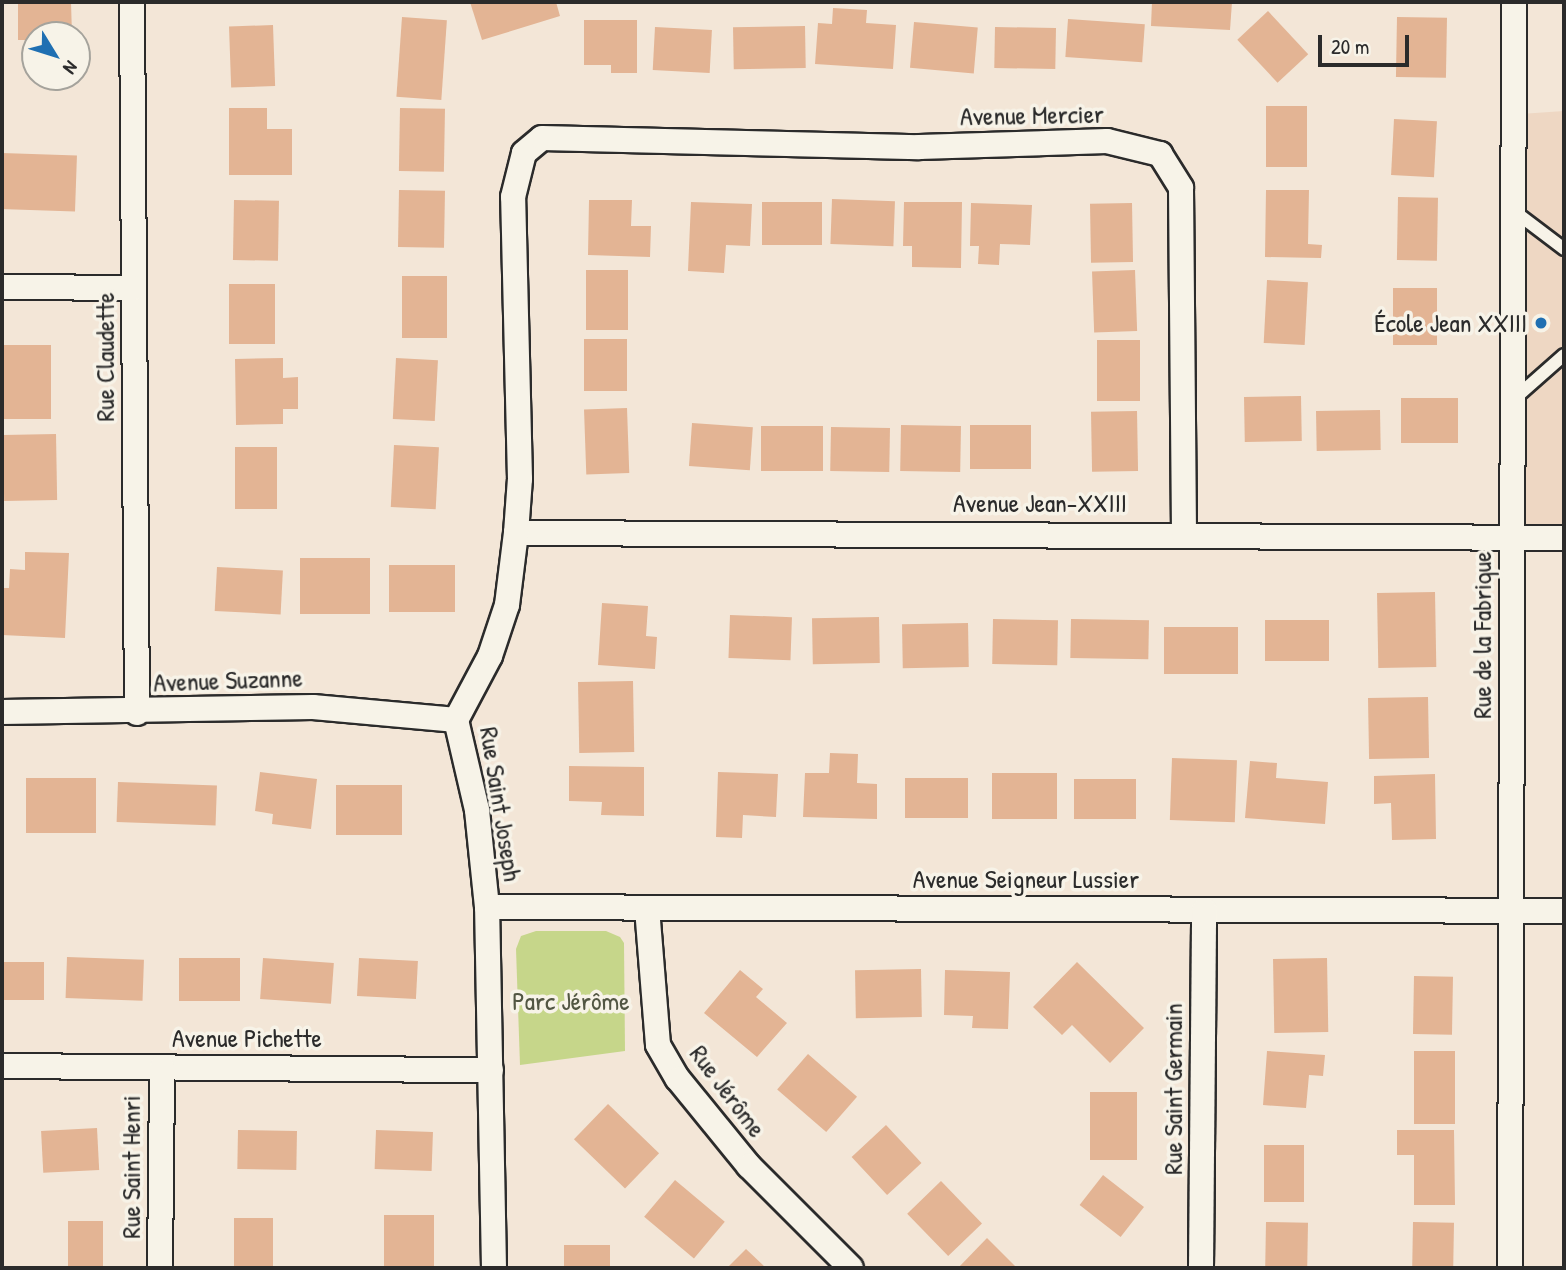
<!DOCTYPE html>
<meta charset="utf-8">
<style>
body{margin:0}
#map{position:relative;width:1566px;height:1270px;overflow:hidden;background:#f3e6d7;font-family:"Patrick Hand",sans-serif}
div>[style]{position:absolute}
.built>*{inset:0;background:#eed7c3}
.green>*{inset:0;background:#c6d68a}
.building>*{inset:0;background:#e3b494;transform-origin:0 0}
.roads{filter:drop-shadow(2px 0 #2b2b2b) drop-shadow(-2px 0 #2b2b2b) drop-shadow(0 2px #2b2b2b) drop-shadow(0 -2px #2b2b2b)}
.lane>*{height:12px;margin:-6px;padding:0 6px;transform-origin:6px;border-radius:6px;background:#f7f3e8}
.street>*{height:24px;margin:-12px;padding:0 12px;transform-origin:12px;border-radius:12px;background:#f7f3e8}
.dots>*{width:19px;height:19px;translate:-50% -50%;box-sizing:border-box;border:4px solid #f7f3e8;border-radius:50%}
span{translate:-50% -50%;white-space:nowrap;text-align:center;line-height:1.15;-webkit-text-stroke:7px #f7f3e8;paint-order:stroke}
.street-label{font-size:26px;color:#2b2b2b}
.poi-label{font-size:26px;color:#2b2b2b}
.right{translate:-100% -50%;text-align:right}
.park-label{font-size:26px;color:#525643}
.frame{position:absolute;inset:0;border:4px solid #2b2b2b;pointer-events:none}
.north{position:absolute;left:21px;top:21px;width:70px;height:70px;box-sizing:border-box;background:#f7f3e8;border:2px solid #a5a39c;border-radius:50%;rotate:128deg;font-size:19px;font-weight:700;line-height:28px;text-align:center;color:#2b2b2b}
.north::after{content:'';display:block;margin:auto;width:24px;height:32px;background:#1f6fb2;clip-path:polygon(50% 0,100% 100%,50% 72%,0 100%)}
.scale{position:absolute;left:1318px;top:35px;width:91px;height:32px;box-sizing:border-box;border:4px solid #2b2b2b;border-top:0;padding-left:9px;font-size:21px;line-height:24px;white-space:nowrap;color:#2b2b2b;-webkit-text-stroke:5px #f7f3e8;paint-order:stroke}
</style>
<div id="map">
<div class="built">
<i style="clip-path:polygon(1564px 111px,1564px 533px,1513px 533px,1522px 114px)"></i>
</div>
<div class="green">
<i style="clip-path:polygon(536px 931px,606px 931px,620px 937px,624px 943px,625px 1051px,520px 1065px,516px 949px,521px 936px)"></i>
</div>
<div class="building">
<i style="clip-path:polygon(18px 2px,71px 2px,72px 35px,35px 35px,35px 40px,18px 40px)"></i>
<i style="clip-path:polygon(470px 2px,556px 2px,560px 16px,482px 40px)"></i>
<i style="clip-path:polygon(1152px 2px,1232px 2px,1230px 30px,1151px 26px)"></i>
<i style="clip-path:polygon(833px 8px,867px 10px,866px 23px,896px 25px,893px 69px,815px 64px,818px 23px,832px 24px)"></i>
<i style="left:1268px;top:11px;width:59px;height:42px;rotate:47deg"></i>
<i style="left:402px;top:17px;width:45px;height:80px;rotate:4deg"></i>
<i style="left:1397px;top:17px;width:50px;height:60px;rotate:1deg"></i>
<i style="left:1068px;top:19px;width:77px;height:38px;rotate:4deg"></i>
<i style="clip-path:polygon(584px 20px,637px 20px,637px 73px,611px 73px,611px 65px,584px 65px)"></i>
<i style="left:914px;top:22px;width:64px;height:46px;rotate:5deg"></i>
<i style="left:273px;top:25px;width:61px;height:44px;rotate:88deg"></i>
<i style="left:805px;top:26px;width:42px;height:72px;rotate:89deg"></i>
<i style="left:655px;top:27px;width:57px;height:43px;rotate:3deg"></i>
<i style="left:995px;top:27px;width:61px;height:41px;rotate:1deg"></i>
<i style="left:1266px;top:106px;width:41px;height:61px"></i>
<i style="clip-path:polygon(229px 108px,267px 108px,267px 129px,292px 129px,292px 175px,229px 175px)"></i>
<i style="left:400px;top:108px;width:45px;height:63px;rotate:1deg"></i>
<i style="left:1394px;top:119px;width:43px;height:56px;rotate:3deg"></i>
<i style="left:2px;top:153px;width:75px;height:56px;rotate:2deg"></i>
<i style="left:399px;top:190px;width:46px;height:57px;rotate:1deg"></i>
<i style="clip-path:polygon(1266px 190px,1309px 190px,1308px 244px,1322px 245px,1321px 258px,1265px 257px)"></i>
<i style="left:1398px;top:197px;width:40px;height:63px;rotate:1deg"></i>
<i style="left:832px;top:199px;width:63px;height:45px;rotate:2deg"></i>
<i style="left:234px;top:200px;width:45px;height:60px;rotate:1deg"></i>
<i style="clip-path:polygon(589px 200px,632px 200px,631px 226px,651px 226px,650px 257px,588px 255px)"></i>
<i style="clip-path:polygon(691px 202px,752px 204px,750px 246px,726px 245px,724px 273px,688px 271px)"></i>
<i style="left:762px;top:202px;width:60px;height:43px"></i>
<i style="clip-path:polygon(904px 202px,962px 202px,961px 268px,912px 267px,912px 246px,903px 246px)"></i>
<i style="clip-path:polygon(971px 203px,1032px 205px,1030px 245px,1000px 244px,999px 265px,978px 264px,979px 246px,970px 246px)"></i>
<i style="left:1132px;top:203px;width:59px;height:42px;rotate:89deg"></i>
<i style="left:586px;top:270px;width:42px;height:60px"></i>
<i style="left:1135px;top:270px;width:61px;height:43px;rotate:88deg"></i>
<i style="left:402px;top:276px;width:45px;height:62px"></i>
<i style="left:1267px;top:280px;width:41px;height:63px;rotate:3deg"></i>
<i style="left:229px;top:284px;width:46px;height:60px"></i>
<i style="left:1393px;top:288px;width:44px;height:57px"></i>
<i style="left:584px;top:339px;width:43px;height:52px"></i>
<i style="left:1097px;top:340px;width:43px;height:61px"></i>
<i style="left:2px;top:345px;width:49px;height:74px"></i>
<i style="clip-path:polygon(283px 358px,283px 378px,298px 377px,298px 409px,283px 409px,283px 424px,236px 425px,235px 359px)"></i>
<i style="left:396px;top:358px;width:42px;height:61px;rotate:3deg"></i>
<i style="left:1301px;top:396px;width:45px;height:57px;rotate:89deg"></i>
<i style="left:1458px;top:398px;width:45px;height:57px;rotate:90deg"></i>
<i style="left:627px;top:408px;width:65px;height:43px;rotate:88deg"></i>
<i style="left:1380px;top:410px;width:40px;height:64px;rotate:89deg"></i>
<i style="left:1137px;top:411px;width:60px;height:46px;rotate:89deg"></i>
<i style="left:692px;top:423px;width:61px;height:43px;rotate:4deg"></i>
<i style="left:901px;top:425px;width:60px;height:46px;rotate:1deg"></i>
<i style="left:970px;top:425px;width:61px;height:44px"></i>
<i style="left:761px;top:426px;width:62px;height:45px"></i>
<i style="left:831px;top:427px;width:59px;height:44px;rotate:1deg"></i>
<i style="left:56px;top:434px;width:66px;height:53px;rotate:89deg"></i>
<i style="left:394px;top:445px;width:45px;height:62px;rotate:3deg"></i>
<i style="left:235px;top:447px;width:42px;height:62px"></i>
<i style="clip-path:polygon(25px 552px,69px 553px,65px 638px,2px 635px,2px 588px,9px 588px,10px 569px,25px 570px)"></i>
<i style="left:300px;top:558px;width:70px;height:56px"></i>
<i style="left:455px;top:565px;width:47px;height:66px;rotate:90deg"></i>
<i style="left:217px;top:567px;width:66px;height:44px;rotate:3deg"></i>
<i style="left:1435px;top:592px;width:75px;height:58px;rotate:89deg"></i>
<i style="clip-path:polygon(602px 603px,648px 606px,646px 636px,657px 637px,655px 669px,598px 665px)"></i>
<i style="left:730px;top:615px;width:62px;height:43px;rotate:2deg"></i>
<i style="left:879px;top:617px;width:46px;height:67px;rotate:89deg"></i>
<i style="left:993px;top:619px;width:65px;height:45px;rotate:1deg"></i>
<i style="left:1071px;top:619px;width:78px;height:39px;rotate:1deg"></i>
<i style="left:1265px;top:620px;width:64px;height:41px"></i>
<i style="left:968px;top:623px;width:44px;height:66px;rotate:89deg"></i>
<i style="left:1164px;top:627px;width:74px;height:47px"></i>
<i style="left:633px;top:681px;width:71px;height:55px;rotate:89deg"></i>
<i style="left:1428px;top:697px;width:61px;height:60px;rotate:89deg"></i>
<i style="clip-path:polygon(830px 753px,858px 754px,857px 783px,877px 784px,877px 819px,803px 817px,805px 773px,829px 773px)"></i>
<i style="left:1172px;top:758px;width:65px;height:62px;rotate:2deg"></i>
<i style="clip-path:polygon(1250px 761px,1277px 763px,1276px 778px,1328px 782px,1325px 824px,1245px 818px)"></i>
<i style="clip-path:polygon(569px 766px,644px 767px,644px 816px,601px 815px,602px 802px,569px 801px)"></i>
<i style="clip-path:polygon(260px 772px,317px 779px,311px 829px,272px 824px,273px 814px,255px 811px)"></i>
<i style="clip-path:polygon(718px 772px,778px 774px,776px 817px,743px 815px,742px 838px,716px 837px)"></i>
<i style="left:992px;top:773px;width:65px;height:46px"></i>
<i style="clip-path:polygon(1435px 774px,1436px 839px,1392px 840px,1391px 803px,1374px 804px,1374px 776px)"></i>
<i style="left:96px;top:778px;width:55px;height:70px;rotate:90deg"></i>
<i style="left:968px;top:778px;width:40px;height:63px;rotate:90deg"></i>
<i style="left:1074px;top:779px;width:62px;height:40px"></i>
<i style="left:118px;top:782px;width:99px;height:40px;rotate:2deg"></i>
<i style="left:336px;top:785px;width:66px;height:50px"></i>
<i style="left:67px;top:957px;width:77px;height:41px;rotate:2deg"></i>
<i style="left:179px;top:958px;width:61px;height:43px"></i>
<i style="left:263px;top:958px;width:71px;height:41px;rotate:4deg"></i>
<i style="left:359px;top:958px;width:59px;height:38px;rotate:3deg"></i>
<i style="left:1327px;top:958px;width:74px;height:54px;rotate:89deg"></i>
<i style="left:2px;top:962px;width:42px;height:38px"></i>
<i style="clip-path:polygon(1077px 962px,1144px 1028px,1110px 1063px,1072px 1025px,1062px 1035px,1033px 1007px)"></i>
<i style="left:921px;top:969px;width:48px;height:66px;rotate:89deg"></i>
<i style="clip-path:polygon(740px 970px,763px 989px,756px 997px,787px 1023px,757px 1057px,704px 1013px)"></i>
<i style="clip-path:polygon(945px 970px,1010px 972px,1008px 1029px,972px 1028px,973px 1016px,944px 1015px)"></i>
<i style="left:1414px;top:976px;width:39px;height:58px;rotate:1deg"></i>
<i style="clip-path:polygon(1267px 1051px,1325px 1055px,1323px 1076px,1309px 1075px,1306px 1108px,1263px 1105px)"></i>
<i style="left:1414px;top:1051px;width:41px;height:73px"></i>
<i style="left:808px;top:1054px;width:65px;height:47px;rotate:41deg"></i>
<i style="left:1090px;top:1092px;width:47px;height:68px"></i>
<i style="left:608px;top:1104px;width:71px;height:49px;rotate:44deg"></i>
<i style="left:886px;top:1125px;width:52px;height:47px;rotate:47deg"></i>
<i style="left:97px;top:1128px;width:42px;height:56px;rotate:87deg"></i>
<i style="left:238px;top:1130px;width:59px;height:39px;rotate:1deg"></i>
<i style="left:376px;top:1130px;width:57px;height:39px;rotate:2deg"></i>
<i style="clip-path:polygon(1397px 1130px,1454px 1130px,1455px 1205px,1414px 1205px,1414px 1155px,1397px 1155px)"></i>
<i style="left:1264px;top:1145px;width:40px;height:57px"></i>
<i style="left:1103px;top:1175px;width:52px;height:38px;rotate:38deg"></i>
<i style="left:675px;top:1180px;width:65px;height:48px;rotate:40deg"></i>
<i style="left:941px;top:1181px;width:59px;height:47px;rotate:46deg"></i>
<i style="left:384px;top:1215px;width:50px;height:53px"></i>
<i style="left:234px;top:1218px;width:39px;height:50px"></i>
<i style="left:68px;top:1221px;width:35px;height:47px"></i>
<i style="left:1266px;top:1222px;width:42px;height:46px;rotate:1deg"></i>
<i style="left:1413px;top:1222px;width:41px;height:46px;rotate:1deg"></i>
<i style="clip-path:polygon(987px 1238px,1017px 1268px,958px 1268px)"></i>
<i style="left:564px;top:1245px;width:46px;height:23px"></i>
<i style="clip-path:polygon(746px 1249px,766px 1268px,727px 1268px)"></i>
</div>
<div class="roads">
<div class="lane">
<i style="left:1514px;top:211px;width:63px;rotate:37.2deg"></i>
<i style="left:1513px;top:400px;width:68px;rotate:-41.4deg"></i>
</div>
<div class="street">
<i style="left:132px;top:2px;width:711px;rotate:89.6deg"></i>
<i style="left:2px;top:287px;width:132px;rotate:0.4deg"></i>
<i style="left:516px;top:533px;width:1048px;rotate:0.27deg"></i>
<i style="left:2px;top:712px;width:311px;rotate:-0.9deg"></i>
<i style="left:313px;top:707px;width:144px;rotate:5.2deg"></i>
<i style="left:487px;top:907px;width:1077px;rotate:0.21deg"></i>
<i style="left:647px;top:908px;width:137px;rotate:85.4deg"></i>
<i style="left:658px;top:1045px;width:39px;rotate:60deg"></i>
<i style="left:678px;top:1079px;width:112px;rotate:50.8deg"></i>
<i style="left:749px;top:1166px;width:144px;rotate:45deg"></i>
<i style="left:2px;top:1066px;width:489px;rotate:0.5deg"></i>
<i style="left:160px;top:1268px;width:201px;rotate:-89.4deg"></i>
<i style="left:494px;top:1268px;width:361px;rotate:-91.1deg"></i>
<i style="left:487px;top:907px;width:98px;rotate:-95.9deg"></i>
<i style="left:477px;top:810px;width:92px;rotate:-103.1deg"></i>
<i style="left:456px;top:720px;width:72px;rotate:-62deg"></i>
<i style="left:490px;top:656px;width:54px;rotate:-71.6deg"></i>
<i style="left:507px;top:605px;width:73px;rotate:-82.9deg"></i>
<i style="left:516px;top:533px;width:54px;rotate:-85.8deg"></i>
<i style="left:520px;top:479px;width:282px;rotate:-91.4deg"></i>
<i style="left:513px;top:197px;width:45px;rotate:-76deg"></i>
<i style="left:524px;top:153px;width:23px;rotate:-40deg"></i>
<i style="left:542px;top:138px;width:377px;rotate:1.4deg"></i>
<i style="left:919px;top:147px;width:188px;rotate:-1.8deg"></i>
<i style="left:1107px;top:141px;width:55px;rotate:13.8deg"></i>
<i style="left:1160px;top:154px;width:40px;rotate:58deg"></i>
<i style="left:1181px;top:188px;width:345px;rotate:89.5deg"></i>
<i style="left:1201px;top:1268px;width:358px;rotate:-89.5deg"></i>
<i style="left:1510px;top:1268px;width:1266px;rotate:-89.82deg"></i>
</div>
</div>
<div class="dots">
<i style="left:1541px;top:323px;background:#1f6fb2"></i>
</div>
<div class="street-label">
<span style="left:1032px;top:115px;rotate:-1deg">Avenue Mercier</span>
<span style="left:105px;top:357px;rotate:-90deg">Rue Claudette</span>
<span style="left:1040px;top:503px">Avenue Jean-XXIII</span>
<span style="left:1482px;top:635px;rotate:-90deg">Rue de la Fabrique</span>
<span style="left:228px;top:680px;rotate:-2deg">Avenue Suzanne</span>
<span style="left:501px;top:804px;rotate:81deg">Rue Saint Joseph</span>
<span style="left:1026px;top:879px">Avenue Seigneur Lussier</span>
<span style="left:247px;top:1038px">Avenue Pichette</span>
<span style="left:1173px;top:1089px;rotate:-90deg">Rue Saint Germain</span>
<span style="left:728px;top:1091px;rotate:53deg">Rue Jérôme</span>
<span style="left:131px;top:1167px;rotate:-90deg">Rue Saint Henri</span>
</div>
<div class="poi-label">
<span class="right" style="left:1527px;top:323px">École Jean XXIII</span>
</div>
<div class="park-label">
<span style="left:571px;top:1001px">Parc Jérôme</span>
</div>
<div class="frame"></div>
<div class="north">N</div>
<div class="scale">20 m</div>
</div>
